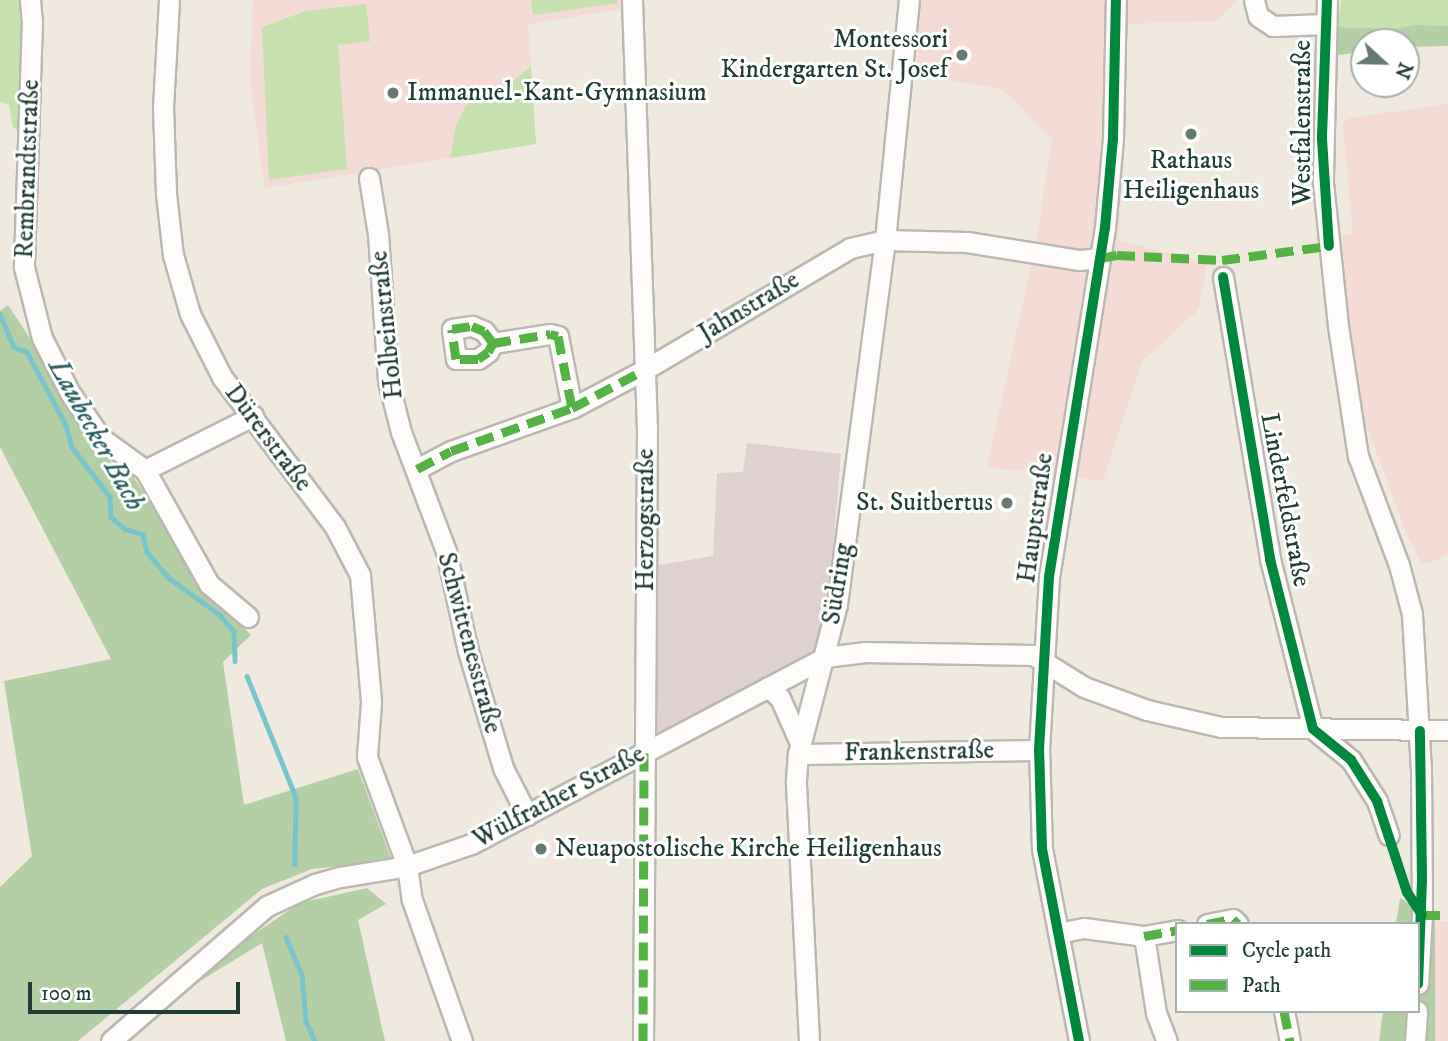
<!DOCTYPE html>
<meta charset="utf-8">
<style>
body{margin:0}
#map{position:relative;width:1448px;height:1041px;overflow:hidden;background:#f0e9e0;font-family:"IM FELL DW Pica",serif}
div>[style]{position:absolute}
.built>*{inset:0;background:#f4dbd6;transform-origin:0 0}
.industrial>*{inset:0;background:#e0d1d1}
.green>*{inset:0;background:#c6e0b0}
.forest>*{inset:0;background:#b4cea5}
.stream>*{height:4.5px;margin:-2.25px;padding:0 2.25px;transform-origin:2.25px;border-radius:2.25px;background:#7ac5cc}
.roads{filter:drop-shadow(2px 0 #b9b8b1) drop-shadow(-2px 0 #b9b8b1) drop-shadow(0 2px #b9b8b1) drop-shadow(0 -2px #b9b8b1)}
.minor>*{height:19px;margin:-9.5px;padding:0 9.5px;transform-origin:9.5px;border-radius:9.5px;background:#fdfcfa}
.quiet>*{height:9px;margin-top:-4.5px;transform-origin:0;background:repeating-linear-gradient(90deg,#55b346 0 18px,transparent 0 27px)}
.cycleway>*{height:10px;margin:-5px;padding:0 5px;transform-origin:5px;border-radius:5px;background:#00873e}
.dots>*{width:19px;height:19px;translate:-50% -50%;box-sizing:border-box;border:4px solid #fff;border-radius:50%}
span{translate:-50% -50%;white-space:nowrap;text-align:center;line-height:1.15;-webkit-text-stroke:6px #fff;paint-order:stroke}
.poi-label{font-size:26px;color:#1f3d34}
.right{translate:-100% -50%;text-align:right}
.left{translate:0 -50%;text-align:left}
.street-label{font-size:26px;color:#1f3d34}
.water-label{font-size:28px;color:#2b615f;font-style:italic}
.legend{position:absolute;left:1175px;top:922px;width:245px;height:91px;box-sizing:border-box;background:#fff;border:2px solid #a5b1ae;margin:0;padding:9px 12px;list-style:none;font-size:21px;color:#1f3d34}
.legend li{display:flex;align-items:center;gap:14px;height:35px}
.legend b{width:35px;border:2px solid #a5b1ae}
.north{position:absolute;left:1350px;top:28px;width:70px;height:70px;box-sizing:border-box;background:#fff;border:2px solid #a5b1ae;border-radius:50%;rotate:112deg;font-size:19px;font-weight:700;line-height:28px;text-align:center;color:#1f3d34}
.north::after{content:'';display:block;margin:auto;width:24px;height:32px;background:#687970;clip-path:polygon(50% 0,100% 100%,50% 72%,0 100%)}
.scale{position:absolute;left:28px;top:982px;width:212px;height:32px;box-sizing:border-box;border:4px solid #1f3d34;border-top:0;padding-left:9px;font-size:21px;line-height:24px;white-space:nowrap;color:#1f3d34;-webkit-text-stroke:5px #fff;paint-order:stroke}
</style>
<div id="map">
<div class="built">
<i style="clip-path:polygon(253px 0,629px 0,624px 9px,528px 24px,536px 144px,265px 188px,250px 82px)"></i>
<i style="clip-path:polygon(921px 0,1237px 0,1216px 21px,1128px 24px,1119px 240px,1207px 263px,1199px 309px,1142px 362px,1103px 481px,987px 467px,1035px 248px,1052px 140px,1004px 90px,914px 73px)"></i>
<i style="clip-path:polygon(1448px 104px,1448px 555px,1422px 565px,1405px 530px,1362px 413px,1340px 286px,1335px 236px,1353px 234px,1343px 122px,1351px 118px)"></i>
<i style="left:1435px;top:921px;width:13px;height:120px"></i>
</div>
<div class="industrial">
<i style="clip-path:polygon(747px 443px,841px 454px,832px 559px,817px 651px,644px 752px,647px 567px,713px 556px,717px 473px,743px 472px)"></i>
</div>
<div class="green">
<i style="clip-path:polygon(0 0,30px 0,29px 133px,13px 128px,9px 105px,0 102px)"></i>
<i style="clip-path:polygon(531px 0,617px 0,618px 3px,533px 15px)"></i>
<i style="clip-path:polygon(1341px 0,1448px 0,1448px 26px,1394px 29px,1338px 27px)"></i>
<i style="clip-path:polygon(366px 4px,370px 41px,338px 45px,347px 169px,269px 180px,262px 27px,306px 11px)"></i>
<i style="clip-path:polygon(531px 66px,536px 144px,450px 158px,456px 126px,465px 107px,477px 98px,506px 87px)"></i>
</div>
<div class="forest">
<i style="clip-path:polygon(1414px 25px,1448px 26px,1448px 46px,1406px 47px,1406px 42px,1364px 42px,1364px 52px,1338px 55px,1338px 27px,1394px 29px)"></i>
<i style="clip-path:polygon(8px 305px,121px 477px,130px 472px,194px 569px,193px 577px,251px 635px,223px 662px,244px 805px,358px 769px,392px 861px,312px 869px,262px 889px,78px 1041px,0 1041px,0 887px,32px 856px,4px 681px,111px 659px,0 447px,0 311px)"></i>
<i style="clip-path:polygon(367px 888px,386px 904px,358px 920px,385px 1041px,286px 1041px,262px 943px,200px 981px,211px 963px,300px 903px)"></i>
<i style="clip-path:polygon(1400px 898px,1435px 920px,1435px 1041px,1379px 1041px,1383px 1011px,1418px 1011px,1418px 924px,1396px 924px)"></i>
</div>
<div class="stream">
<i style="left:0;top:314px;width:36px;rotate:67deg"></i>
<i style="left:14px;top:347px;width:14px;rotate:21deg"></i>
<i style="left:27px;top:352px;width:83px;rotate:61.9deg"></i>
<i style="left:66px;top:425px;width:23px;rotate:75deg"></i>
<i style="left:72px;top:447px;width:63px;rotate:52.8deg"></i>
<i style="left:110px;top:497px;width:20px;rotate:87deg"></i>
<i style="left:111px;top:517px;width:18px;rotate:41deg"></i>
<i style="left:125px;top:529px;width:19px;rotate:16deg"></i>
<i style="left:143px;top:534px;width:18px;rotate:77deg"></i>
<i style="left:147px;top:552px;width:34px;rotate:50deg"></i>
<i style="left:169px;top:578px;width:62px;rotate:35.8deg"></i>
<i style="left:219px;top:614px;width:23px;rotate:49deg"></i>
<i style="left:234px;top:631px;width:30px;rotate:88deg"></i>
<i style="left:247px;top:676px;width:131px;rotate:68deg"></i>
<i style="left:296px;top:797px;width:67px;rotate:90.9deg"></i>
<i style="left:286px;top:937px;width:41px;rotate:67.2deg"></i>
<i style="left:302px;top:975px;width:46px;rotate:85deg"></i>
<i style="left:306px;top:1021px;width:22px;rotate:66deg"></i>
</div>
<div class="roads">
<div class="minor">
<i style="left:30px;top:0;width:21px;rotate:85deg"></i>
<i style="left:32px;top:21px;width:246px;rotate:91.9deg"></i>
<i style="left:24px;top:267px;width:73px;rotate:75.8deg"></i>
<i style="left:42px;top:338px;width:62px;rotate:63deg"></i>
<i style="left:70px;top:393px;width:55px;rotate:55.4deg"></i>
<i style="left:101px;top:438px;width:54px;rotate:36deg"></i>
<i style="left:145px;top:470px;width:131px;rotate:60.7deg"></i>
<i style="left:209px;top:584px;width:51px;rotate:40.2deg"></i>
<i style="left:169px;top:0;width:108px;rotate:93.2deg"></i>
<i style="left:163px;top:108px;width:86px;rotate:88deg"></i>
<i style="left:166px;top:194px;width:61px;rotate:83.5deg"></i>
<i style="left:173px;top:255px;width:61px;rotate:73.9deg"></i>
<i style="left:190px;top:314px;width:71px;rotate:63.1deg"></i>
<i style="left:222px;top:377px;width:188px;rotate:53deg"></i>
<i style="left:335px;top:527px;width:54px;rotate:62.5deg"></i>
<i style="left:360px;top:575px;width:127px;rotate:85deg"></i>
<i style="left:371px;top:702px;width:55px;rotate:94.2deg"></i>
<i style="left:367px;top:757px;width:116px;rotate:69.8deg"></i>
<i style="left:407px;top:866px;width:34px;rotate:82deg"></i>
<i style="left:412px;top:900px;width:150px;rotate:70.5deg"></i>
<i style="left:632px;top:0;width:428px;rotate:88deg"></i>
<i style="left:647px;top:428px;width:613px;rotate:90.37deg"></i>
<i style="left:1254px;top:0;width:16px;rotate:76deg"></i>
<i style="left:1258px;top:16px;width:18px;rotate:34deg"></i>
<i style="left:1273px;top:26px;width:52px;rotate:-2.2deg"></i>
<i style="left:1327px;top:0;width:183px;rotate:91.3deg"></i>
<i style="left:1323px;top:183px;width:144px;rotate:84deg"></i>
<i style="left:1338px;top:326px;width:132px;rotate:81.3deg"></i>
<i style="left:1358px;top:456px;width:116px;rotate:69.4deg"></i>
<i style="left:1399px;top:565px;width:51px;rotate:75.1deg"></i>
<i style="left:1412px;top:614px;width:154px;rotate:86.7deg"></i>
<i style="left:1421px;top:768px;width:147px;rotate:89.6deg"></i>
<i style="left:1422px;top:915px;width:69px;rotate:93.3deg"></i>
<i style="left:369px;top:178px;width:57px;rotate:80.9deg"></i>
<i style="left:378px;top:234px;width:147px;rotate:86.1deg"></i>
<i style="left:388px;top:381px;width:53px;rotate:75.7deg"></i>
<i style="left:401px;top:432px;width:127px;rotate:69.3deg"></i>
<i style="left:446px;top:551px;width:102px;rotate:77.6deg"></i>
<i style="left:468px;top:651px;width:122px;rotate:73.3deg"></i>
<i style="left:503px;top:768px;width:53px;rotate:62.9deg"></i>
<i style="left:1223px;top:277px;width:286px;rotate:80.5deg"></i>
<i style="left:1270px;top:559px;width:175px;rotate:75.8deg"></i>
<i style="left:493px;top:343px;width:10px;rotate:119deg"></i>
<i style="left:488px;top:352px;width:12px;rotate:145deg"></i>
<i style="left:478px;top:359px;width:22px;rotate:180deg"></i>
<i style="left:456px;top:359px;width:30px;rotate:-98deg"></i>
<i style="left:452px;top:329px;width:20px;rotate:-9deg"></i>
<i style="left:472px;top:326px;width:13px;rotate:23deg"></i>
<i style="left:484px;top:331px;width:15px;rotate:53deg"></i>
<i style="left:493px;top:343px;width:58px;rotate:-9deg"></i>
<i style="left:550px;top:334px;width:8px;rotate:14deg"></i>
<i style="left:558px;top:336px;width:73px;rotate:79deg"></i>
<i style="left:417px;top:469px;width:38px;rotate:-28deg"></i>
<i style="left:451px;top:451px;width:128px;rotate:-19.6deg"></i>
<i style="left:572px;top:408px;width:81px;rotate:-27.8deg"></i>
<i style="left:644px;top:370px;width:239px;rotate:-30.6deg"></i>
<i style="left:850px;top:248px;width:36px;rotate:-13deg"></i>
<i style="left:885px;top:240px;width:82px;rotate:1.4deg"></i>
<i style="left:967px;top:242px;width:114px;rotate:9.1deg"></i>
<i style="left:1080px;top:260px;width:20px;rotate:-6deg"></i>
<i style="left:145px;top:470px;width:121px;rotate:-26.6deg"></i>
<i style="left:768px;top:687px;width:16px;rotate:43deg"></i>
<i style="left:780px;top:698px;width:49px;rotate:66deg"></i>
<i style="left:1313px;top:729px;width:49px;rotate:39.2deg"></i>
<i style="left:1351px;top:760px;width:49px;rotate:57.6deg"></i>
<i style="left:1377px;top:801px;width:36px;rotate:71deg"></i>
<i style="left:798px;top:754px;width:241px;rotate:-1deg"></i>
<i style="left:1207px;top:924px;width:26px;rotate:-11deg"></i>
<i style="left:1233px;top:919px;width:7px;rotate:45deg"></i>
<i style="left:1058px;top:933px;width:26px;rotate:-11deg"></i>
<i style="left:1084px;top:928px;width:61px;rotate:7.6deg"></i>
<i style="left:1144px;top:936px;width:34px;rotate:-10deg"></i>
<i style="left:1144px;top:936px;width:78px;rotate:81.1deg"></i>
<i style="left:1156px;top:1013px;width:30px;rotate:69deg"></i>
<i style="left:1284px;top:1011px;width:31px;rotate:79deg"></i>
<i style="left:111px;top:1041px;width:206px;rotate:-40.9deg"></i>
<i style="left:267px;top:906px;width:53px;rotate:-24.6deg"></i>
<i style="left:315px;top:884px;width:26px;rotate:-16deg"></i>
<i style="left:340px;top:877px;width:68px;rotate:-9.3deg"></i>
<i style="left:407px;top:866px;width:68px;rotate:-19deg"></i>
<i style="left:471px;top:844px;width:400px;rotate:-27.8deg"></i>
<i style="left:825px;top:657px;width:39px;rotate:-7deg"></i>
<i style="left:864px;top:652px;width:169px;rotate:1deg"></i>
<i style="left:1033px;top:655px;width:60px;rotate:32.1deg"></i>
<i style="left:1084px;top:687px;width:67px;rotate:20.1deg"></i>
<i style="left:1147px;top:710px;width:76px;rotate:12.9deg"></i>
<i style="left:1221px;top:727px;width:227px;rotate:0.8deg"></i>
<i style="left:809px;top:1041px;width:261px;rotate:-92.9deg"></i>
<i style="left:796px;top:780px;width:26px;rotate:-86deg"></i>
<i style="left:798px;top:754px;width:155px;rotate:-75.4deg"></i>
<i style="left:837px;top:604px;width:367px;rotate:-82.5deg"></i>
<i style="left:885px;top:240px;width:241px;rotate:-84.3deg"></i>
<i style="left:1079px;top:1041px;width:196px;rotate:-100.9deg"></i>
<i style="left:1042px;top:849px;width:99px;rotate:-91.7deg"></i>
<i style="left:1039px;top:750px;width:173px;rotate:-86.7deg"></i>
<i style="left:1049px;top:577px;width:353px;rotate:-80.9deg"></i>
<i style="left:1105px;top:228px;width:89px;rotate:-84.9deg"></i>
<i style="left:1113px;top:139px;width:139px;rotate:-88.8deg"></i>
<i style="left:1415px;top:1041px;width:30px;rotate:-86deg"></i>
</div>
</div>
<div class="quiet">
<i style="left:1100px;top:258px;width:17px;rotate:-10deg"></i>
<i style="left:1117px;top:255px;width:105px;rotate:2.7deg"></i>
<i style="left:1222px;top:260px;width:108px;rotate:-7.5deg"></i>
<i style="left:493px;top:343px;width:10px;rotate:119deg"></i>
<i style="left:488px;top:352px;width:12px;rotate:145deg"></i>
<i style="left:478px;top:359px;width:22px;rotate:180deg"></i>
<i style="left:456px;top:359px;width:30px;rotate:-98deg"></i>
<i style="left:452px;top:329px;width:20px;rotate:-9deg"></i>
<i style="left:472px;top:326px;width:13px;rotate:23deg"></i>
<i style="left:484px;top:331px;width:15px;rotate:53deg"></i>
<i style="left:493px;top:343px;width:58px;rotate:-9deg"></i>
<i style="left:550px;top:334px;width:8px;rotate:14deg"></i>
<i style="left:558px;top:336px;width:73px;rotate:79deg"></i>
<i style="left:417px;top:469px;width:38px;rotate:-28deg"></i>
<i style="left:451px;top:451px;width:128px;rotate:-19.6deg"></i>
<i style="left:572px;top:408px;width:81px;rotate:-27.8deg"></i>
<i style="left:1419px;top:910px;width:6px;rotate:59deg"></i>
<i style="left:1422px;top:915px;width:26px"></i>
<i style="left:1207px;top:924px;width:26px;rotate:-11deg"></i>
<i style="left:1233px;top:919px;width:7px;rotate:45deg"></i>
<i style="left:1144px;top:936px;width:34px;rotate:-10deg"></i>
<i style="left:1284px;top:1011px;width:31px;rotate:79deg"></i>
<i style="left:643px;top:1041px;width:289px;rotate:-89.8deg"></i>
</div>
<div class="cycleway">
<i style="left:1327px;top:0;width:139px;rotate:92.1deg"></i>
<i style="left:1322px;top:139px;width:107px;rotate:86.3deg"></i>
<i style="left:1223px;top:277px;width:286px;rotate:80.5deg"></i>
<i style="left:1270px;top:559px;width:175px;rotate:75.8deg"></i>
<i style="left:1313px;top:729px;width:49px;rotate:39.2deg"></i>
<i style="left:1351px;top:760px;width:49px;rotate:57.6deg"></i>
<i style="left:1377px;top:801px;width:96px;rotate:71.8deg"></i>
<i style="left:1407px;top:892px;width:27px;rotate:57deg"></i>
<i style="left:1418px;top:984px;width:103px;rotate:-87.8deg"></i>
<i style="left:1422px;top:881px;width:150px;rotate:-90.8deg"></i>
<i style="left:1079px;top:1041px;width:196px;rotate:-100.9deg"></i>
<i style="left:1042px;top:849px;width:99px;rotate:-91.7deg"></i>
<i style="left:1039px;top:750px;width:173px;rotate:-86.7deg"></i>
<i style="left:1049px;top:577px;width:353px;rotate:-80.9deg"></i>
<i style="left:1105px;top:228px;width:89px;rotate:-84.9deg"></i>
<i style="left:1113px;top:139px;width:139px;rotate:-88.8deg"></i>
</div>
<div class="dots">
<i style="left:962px;top:55px;background:#687970"></i>
<i style="left:393px;top:93px;background:#687970"></i>
<i style="left:1191px;top:134px;background:#687970"></i>
<i style="left:1007px;top:503px;background:#687970"></i>
<i style="left:541px;top:849px;background:#687970"></i>
</div>
<div class="poi-label">
<span class="right" style="left:948px;top:55px">Montessori<br>Kindergarten St. Josef</span>
<span class="left" style="left:407px;top:93px">Immanuel-Kant-Gymnasium</span>
<span style="left:1191px;top:176px">Rathaus<br>Heiligenhaus</span>
<span class="right" style="left:993px;top:503px">St. Suitbertus</span>
<span class="left" style="left:555px;top:849px">Neuapostolische Kirche Heiligenhaus</span>
</div>
<div class="street-label">
<span style="left:1303px;top:123px;rotate:-90deg">Westfalenstraße</span>
<span style="left:28px;top:169px;rotate:-88deg">Rembrandtstraße</span>
<span style="left:749px;top:307px;rotate:-31deg">Jahnstraße</span>
<span style="left:387px;top:325px;rotate:-96deg">Holbeinstraße</span>
<span style="left:268px;top:438px;rotate:53deg">Dürerstraße</span>
<span style="left:1285px;top:500px;rotate:79deg">Linderfeldstraße</span>
<span style="left:1036px;top:518px;rotate:-82deg">Hauptstraße</span>
<span style="left:646px;top:520px;rotate:-90deg">Herzogstraße</span>
<span style="left:838px;top:584px;rotate:-81deg">Südring</span>
<span style="left:469px;top:643px;rotate:75deg">Schwittenesstraße</span>
<span style="left:919px;top:752px;rotate:-1deg">Frankenstraße</span>
<span style="left:559px;top:797px;rotate:-28deg">Wülfrather Straße</span>
</div>
<div class="water-label">
<span style="left:96px;top:435px;rotate:61deg">Laubecker Bach</span>
</div>
<ul class="legend">
<li><b style="height:9px;background:#00873e"></b>Cycle path</li>
<li><b style="height:9px;background:#55b346"></b>Path</li>
</ul>
<div class="north">N</div>
<div class="scale">100 m</div>
</div>
